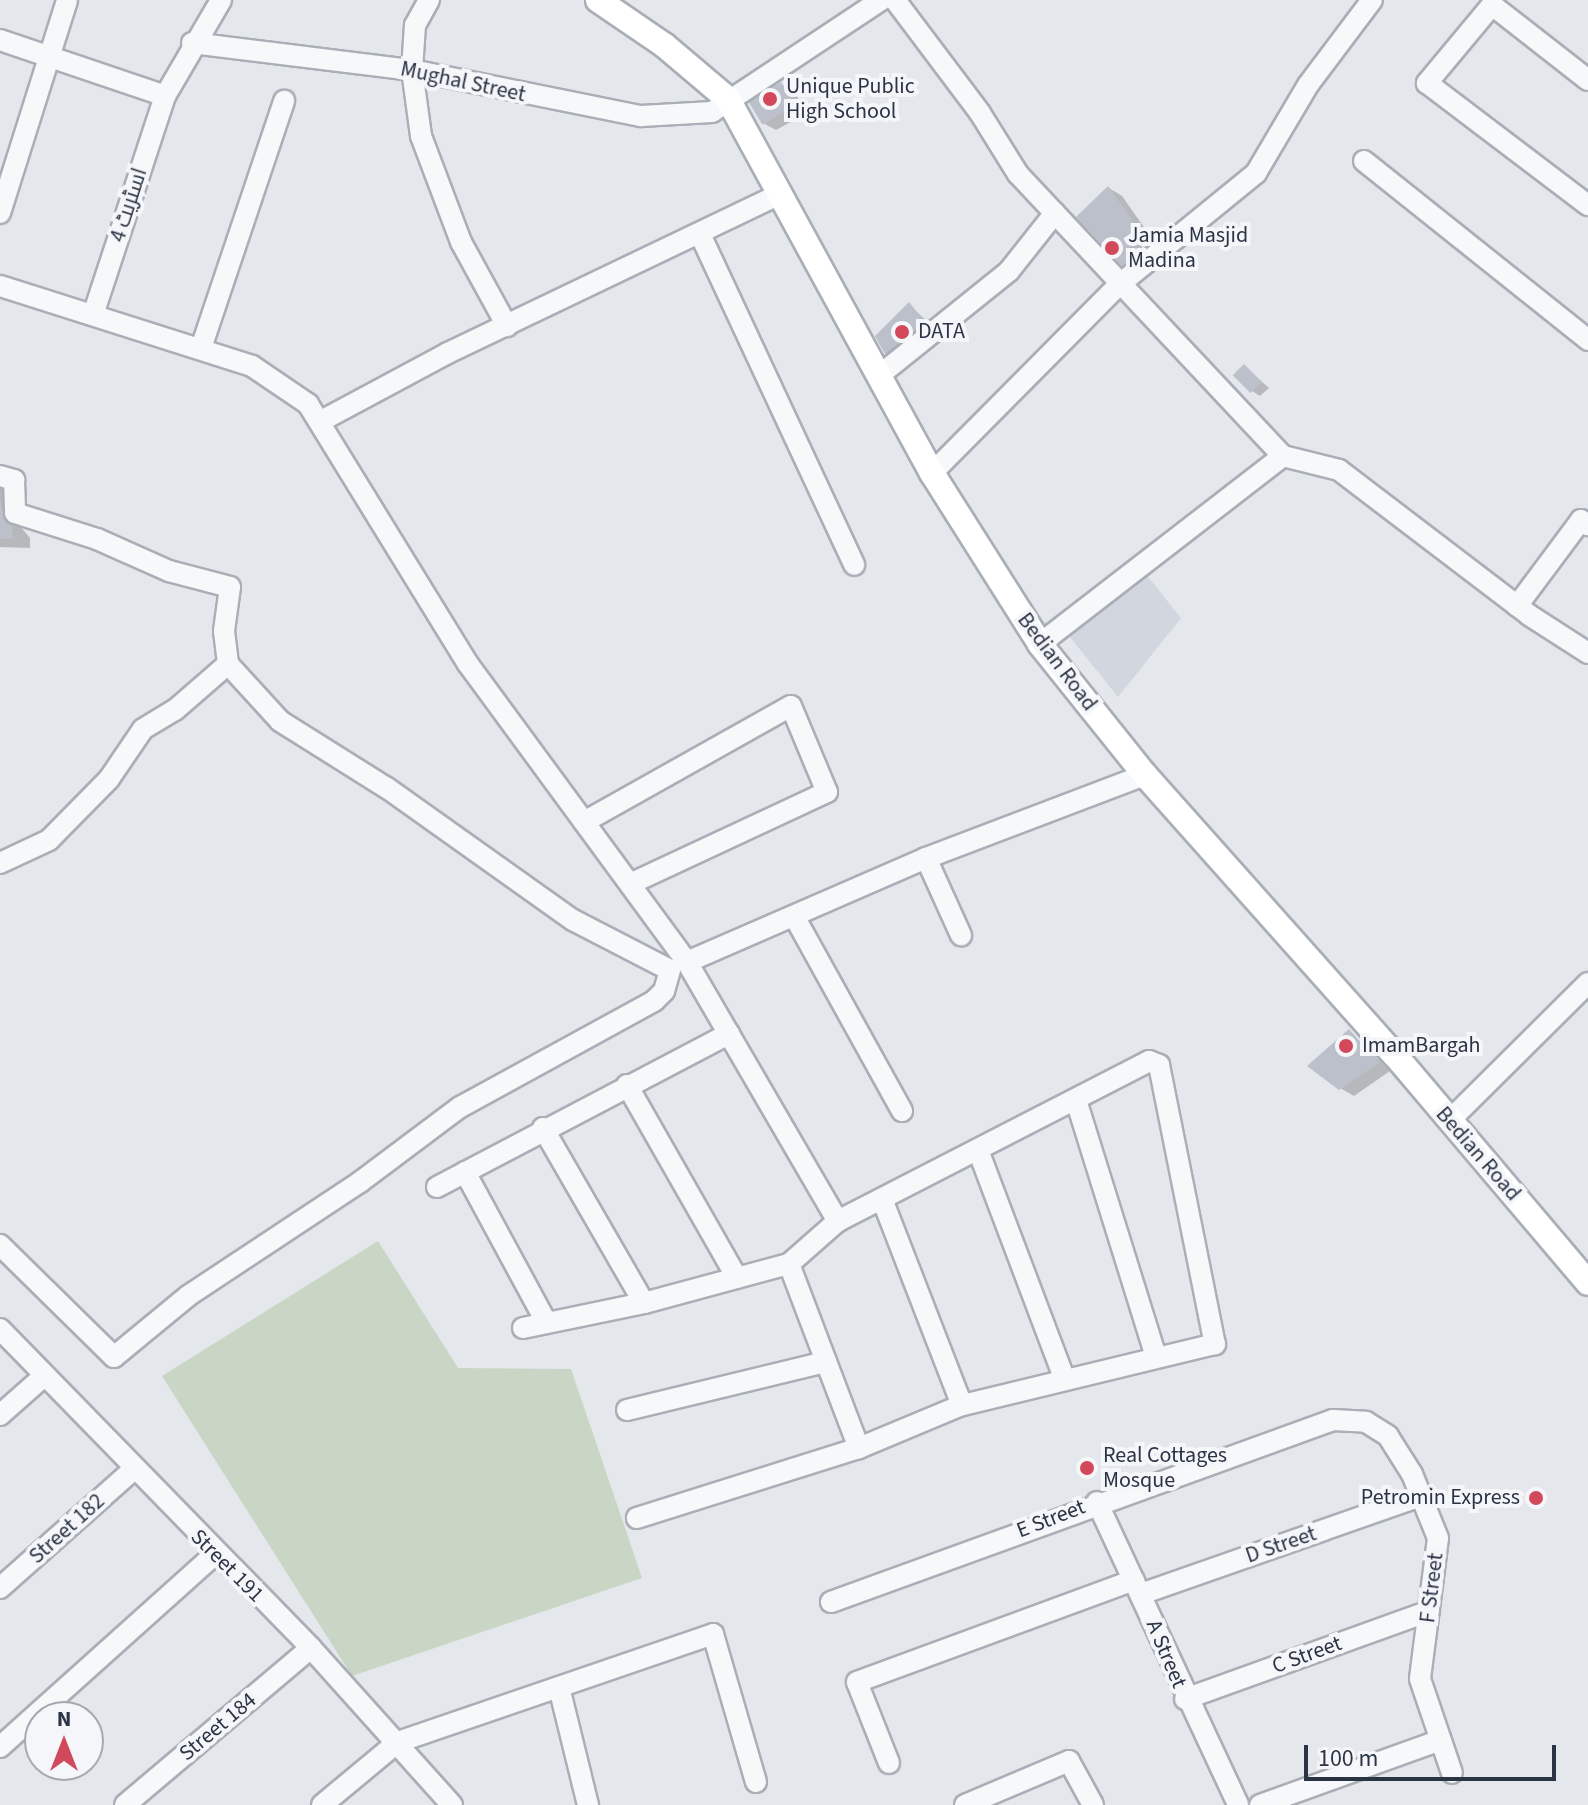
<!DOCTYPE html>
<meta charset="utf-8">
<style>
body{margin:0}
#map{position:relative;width:1588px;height:1805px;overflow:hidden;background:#e4e7ec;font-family:"Source Sans 3",Cairo,sans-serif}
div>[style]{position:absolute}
.built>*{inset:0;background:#d2d6de}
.green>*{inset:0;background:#c9d6c5}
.shadow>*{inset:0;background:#0003}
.building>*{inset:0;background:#bbc0ca;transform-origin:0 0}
.roads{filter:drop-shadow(2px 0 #a9aeb7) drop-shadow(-2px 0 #a9aeb7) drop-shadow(0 2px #a9aeb7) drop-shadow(0 -2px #a9aeb7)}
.minor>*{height:20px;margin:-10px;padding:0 10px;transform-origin:10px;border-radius:10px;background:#f7f8fa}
.major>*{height:24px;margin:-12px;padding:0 12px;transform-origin:12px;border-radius:12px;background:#fff}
.dots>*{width:22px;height:22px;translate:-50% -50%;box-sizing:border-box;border:4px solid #f4f6f9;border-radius:50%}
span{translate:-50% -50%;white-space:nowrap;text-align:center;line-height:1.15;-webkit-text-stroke:8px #f4f6f9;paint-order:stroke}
.street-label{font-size:22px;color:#2b3445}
.poi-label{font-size:22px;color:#2b3445}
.left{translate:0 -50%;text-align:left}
.right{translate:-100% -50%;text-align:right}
.north{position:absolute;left:24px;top:1701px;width:80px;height:80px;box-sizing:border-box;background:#f4f6f9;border:2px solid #a4a8b1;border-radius:50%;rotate:0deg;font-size:22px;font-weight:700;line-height:32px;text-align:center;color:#2b3445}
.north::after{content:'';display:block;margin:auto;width:28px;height:36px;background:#d1495b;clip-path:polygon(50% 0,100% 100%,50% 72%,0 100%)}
.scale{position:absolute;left:1304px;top:1745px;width:252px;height:36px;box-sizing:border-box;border:4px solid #2b3445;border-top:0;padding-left:10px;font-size:24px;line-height:28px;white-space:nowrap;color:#2b3445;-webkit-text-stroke:6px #f4f6f9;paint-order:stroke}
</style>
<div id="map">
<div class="built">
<i style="clip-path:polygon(1145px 573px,1181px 618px,1118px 697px,1066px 632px)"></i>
</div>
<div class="green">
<i style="clip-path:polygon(378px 1241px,458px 1368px,571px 1369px,642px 1578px,352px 1676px,162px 1376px)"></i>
</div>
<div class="shadow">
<i style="clip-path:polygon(781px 84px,794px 92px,807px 113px,776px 130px,763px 123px)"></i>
<i style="clip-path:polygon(1109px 188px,1122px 196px,1146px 230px,1136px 272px,1123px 264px)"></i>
<i style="clip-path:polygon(909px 305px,937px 330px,899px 360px,886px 353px)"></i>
<i style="clip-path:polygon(1245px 367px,1269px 388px,1260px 396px,1252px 391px)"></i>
<i style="clip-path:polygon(0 486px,19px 502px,20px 526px,30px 538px,30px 548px,0 547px)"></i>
<i style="clip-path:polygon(1349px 1031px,1390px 1071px,1354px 1096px,1340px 1088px)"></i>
</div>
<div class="building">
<i style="left:781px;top:82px;width:27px;height:38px;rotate:59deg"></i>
<i style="clip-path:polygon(1108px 186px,1133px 221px,1128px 261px,1122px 266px,1076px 217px)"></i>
<i style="clip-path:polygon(909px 302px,925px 322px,885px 354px,875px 336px)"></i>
<i style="left:1244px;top:364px;width:25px;height:16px;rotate:45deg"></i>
<i style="clip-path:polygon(0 499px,4px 520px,12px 526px,13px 539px,0 539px)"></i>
<i style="clip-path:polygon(1349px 1029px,1379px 1063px,1339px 1090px,1307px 1066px)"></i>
</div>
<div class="roads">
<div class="minor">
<i style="left:429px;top:0;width:29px;rotate:119deg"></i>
<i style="left:415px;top:25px;width:45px;rotate:93.8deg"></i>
<i style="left:412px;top:70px;width:67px;rotate:82.2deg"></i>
<i style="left:421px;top:136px;width:113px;rotate:69.3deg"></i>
<i style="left:461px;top:242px;width:96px;rotate:61.3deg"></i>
<i style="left:895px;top:0;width:141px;rotate:53deg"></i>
<i style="left:980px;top:113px;width:72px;rotate:58.1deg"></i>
<i style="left:1018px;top:174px;width:387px;rotate:46.8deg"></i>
<i style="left:1283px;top:456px;width:307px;rotate:142.3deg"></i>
<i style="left:0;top:40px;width:174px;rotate:18.7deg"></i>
<i style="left:192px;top:43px;width:222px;rotate:7deg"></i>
<i style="left:412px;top:70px;width:234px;rotate:11.4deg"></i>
<i style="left:641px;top:116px;width:71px;rotate:-3.2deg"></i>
<i style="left:712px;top:112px;width:203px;rotate:-33.5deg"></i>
<i style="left:1588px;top:80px;width:122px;rotate:-142deg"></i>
<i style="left:1492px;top:5px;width:102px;rotate:129.8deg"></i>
<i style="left:1427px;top:83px;width:202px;rotate:37.2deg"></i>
<i style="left:1364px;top:161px;width:287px;rotate:38.6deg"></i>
<i style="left:0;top:213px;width:223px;rotate:-72.5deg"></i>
<i style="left:700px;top:234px;width:365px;rotate:65deg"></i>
<i style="left:0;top:286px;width:264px;rotate:17.6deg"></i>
<i style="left:252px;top:366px;width:68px;rotate:34.2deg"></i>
<i style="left:308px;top:404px;width:305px;rotate:58.4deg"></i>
<i style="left:468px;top:664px;width:370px;rotate:53.7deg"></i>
<i style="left:687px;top:962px;width:300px;rotate:59.8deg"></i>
<i style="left:93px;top:315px;width:231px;rotate:-71.8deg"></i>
<i style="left:165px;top:96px;width:111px;rotate:-59.7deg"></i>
<i style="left:201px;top:348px;width:261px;rotate:-71.4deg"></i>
<i style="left:881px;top:374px;width:164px;rotate:-38.8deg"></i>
<i style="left:1009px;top:271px;width:74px;rotate:-51.6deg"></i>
<i style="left:321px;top:421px;width:144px;rotate:-28.2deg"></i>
<i style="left:448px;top:353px;width:368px;rotate:-25.6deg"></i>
<i style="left:1283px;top:456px;width:58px;rotate:14deg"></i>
<i style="left:1339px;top:470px;width:239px;rotate:37.3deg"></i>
<i style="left:1529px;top:615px;width:70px;rotate:32.8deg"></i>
<i style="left:932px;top:473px;width:267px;rotate:-45.2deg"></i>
<i style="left:1120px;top:284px;width:176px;rotate:-39.2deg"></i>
<i style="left:1256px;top:173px;width:102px;rotate:-59.4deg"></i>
<i style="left:1308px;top:85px;width:106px;rotate:-53deg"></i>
<i style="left:0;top:476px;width:15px;rotate:16deg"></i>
<i style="left:14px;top:480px;width:33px;rotate:88deg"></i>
<i style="left:15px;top:513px;width:86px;rotate:17.6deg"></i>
<i style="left:97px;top:539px;width:79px;rotate:24deg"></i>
<i style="left:169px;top:571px;width:63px;rotate:14.7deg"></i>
<i style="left:230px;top:587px;width:44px;rotate:97.8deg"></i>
<i style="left:224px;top:631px;width:33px;rotate:83deg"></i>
<i style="left:228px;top:664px;width:77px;rotate:47.6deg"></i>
<i style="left:280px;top:721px;width:126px;rotate:32.1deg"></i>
<i style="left:387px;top:788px;width:228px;rotate:35.4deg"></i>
<i style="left:573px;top:920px;width:109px;rotate:27.3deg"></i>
<i style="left:670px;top:970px;width:22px;rotate:106deg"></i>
<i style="left:664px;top:991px;width:14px;rotate:135deg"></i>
<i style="left:654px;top:1001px;width:221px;rotate:151.3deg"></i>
<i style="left:460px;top:1107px;width:125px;rotate:143.1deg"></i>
<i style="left:360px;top:1182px;width:206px;rotate:146.5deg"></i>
<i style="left:188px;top:1296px;width:96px;rotate:140.5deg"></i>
<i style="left:114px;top:1357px;width:160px;rotate:-135.5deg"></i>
<i style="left:1517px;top:606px;width:107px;rotate:-53.3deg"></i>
<i style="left:1581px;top:520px;width:9px;rotate:36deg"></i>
<i style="left:584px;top:822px;width:237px;rotate:-29.3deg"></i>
<i style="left:791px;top:706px;width:93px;rotate:67.3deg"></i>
<i style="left:827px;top:792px;width:217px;rotate:155deg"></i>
<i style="left:926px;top:858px;width:85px;rotate:65.6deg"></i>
<i style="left:0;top:863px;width:54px;rotate:-25.1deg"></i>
<i style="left:49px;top:840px;width:86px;rotate:-45.5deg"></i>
<i style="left:109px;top:779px;width:60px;rotate:-55.8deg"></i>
<i style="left:143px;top:729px;width:37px;rotate:-31deg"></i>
<i style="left:175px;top:710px;width:70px;rotate:-41deg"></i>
<i style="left:794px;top:916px;width:223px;rotate:61deg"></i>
<i style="left:687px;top:962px;width:261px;rotate:-23.5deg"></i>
<i style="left:926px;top:858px;width:234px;rotate:-20.8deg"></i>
<i style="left:627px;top:1085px;width:222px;rotate:60.3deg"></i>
<i style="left:1076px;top:1100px;width:269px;rotate:72.7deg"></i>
<i style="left:1449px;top:1121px;width:196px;rotate:-44.8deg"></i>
<i style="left:543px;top:1128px;width:202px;rotate:60deg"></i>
<i style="left:978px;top:1150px;width:244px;rotate:69.3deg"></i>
<i style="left:465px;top:1172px;width:168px;rotate:61.6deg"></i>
<i style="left:437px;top:1187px;width:330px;rotate:-27.7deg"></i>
<i style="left:882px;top:1199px;width:221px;rotate:68.8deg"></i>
<i style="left:789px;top:1264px;width:197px;rotate:69.2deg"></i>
<i style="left:523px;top:1328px;width:124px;rotate:-11.7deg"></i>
<i style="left:644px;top:1303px;width:150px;rotate:-15.1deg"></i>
<i style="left:789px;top:1264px;width:65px;rotate:-41.3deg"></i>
<i style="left:838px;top:1221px;width:350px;rotate:-27.2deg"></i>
<i style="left:1149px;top:1061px;width:11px;rotate:22deg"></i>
<i style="left:1159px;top:1065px;width:285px;rotate:78.7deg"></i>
<i style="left:1215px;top:1344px;width:260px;rotate:166.4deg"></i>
<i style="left:962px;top:1405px;width:112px;rotate:157.3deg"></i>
<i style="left:859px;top:1448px;width:233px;rotate:162.5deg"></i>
<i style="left:0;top:1329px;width:446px;rotate:45.7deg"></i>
<i style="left:311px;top:1648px;width:211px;rotate:48.1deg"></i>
<i style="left:627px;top:1410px;width:205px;rotate:-13.6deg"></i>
<i style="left:0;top:1415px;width:57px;rotate:-41.5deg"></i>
<i style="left:1097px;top:1502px;width:334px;rotate:65deg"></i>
<i style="left:0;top:1588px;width:178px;rotate:-41.6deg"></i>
<i style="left:1141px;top:1594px;width:297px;rotate:-19.3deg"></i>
<i style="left:831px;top:1602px;width:534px;rotate:-19.93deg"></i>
<i style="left:1333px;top:1420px;width:33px;rotate:3deg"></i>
<i style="left:1366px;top:1422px;width:26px;rotate:32deg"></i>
<i style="left:1388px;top:1436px;width:45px;rotate:57.7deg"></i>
<i style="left:1412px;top:1474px;width:69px;rotate:67.9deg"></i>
<i style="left:1438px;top:1538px;width:142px;rotate:97.3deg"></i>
<i style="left:1420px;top:1679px;width:99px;rotate:71.2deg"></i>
<i style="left:559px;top:1687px;width:122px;rotate:76.2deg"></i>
<i style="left:1185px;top:1699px;width:259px;rotate:-19.8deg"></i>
<i style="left:0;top:1747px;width:289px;rotate:-41.9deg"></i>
<i style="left:889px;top:1763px;width:87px;rotate:-111.6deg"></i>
<i style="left:857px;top:1682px;width:295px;rotate:-20.2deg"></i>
<i style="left:125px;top:1805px;width:243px;rotate:-40.2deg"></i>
<i style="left:322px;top:1805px;width:99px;rotate:-39.7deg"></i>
<i style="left:398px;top:1742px;width:333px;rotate:-18.9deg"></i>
<i style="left:713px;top:1634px;width:154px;rotate:73.8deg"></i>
<i style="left:965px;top:1805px;width:113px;rotate:-22.9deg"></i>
<i style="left:1069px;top:1761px;width:50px;rotate:61.4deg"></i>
<i style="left:1260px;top:1805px;width:192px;rotate:-19.8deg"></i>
</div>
<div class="major">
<i style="left:598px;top:0;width:80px;rotate:34.3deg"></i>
<i style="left:664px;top:45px;width:84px;rotate:40.2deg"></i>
<i style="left:728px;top:99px;width:426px;rotate:61.4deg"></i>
<i style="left:932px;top:473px;width:202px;rotate:57.7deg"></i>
<i style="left:1040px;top:644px;width:168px;rotate:51.3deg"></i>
<i style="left:1145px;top:775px;width:374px;rotate:48.3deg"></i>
<i style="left:1394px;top:1054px;width:300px;rotate:49.7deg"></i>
</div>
</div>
<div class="dots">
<i style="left:770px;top:99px;background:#d1495b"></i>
<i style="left:1112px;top:248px;background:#d1495b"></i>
<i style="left:902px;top:332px;background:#d1495b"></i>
<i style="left:1346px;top:1046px;background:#d1495b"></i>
<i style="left:1087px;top:1468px;background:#d1495b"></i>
<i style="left:1536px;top:1498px;background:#d1495b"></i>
</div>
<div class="street-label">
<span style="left:463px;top:82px;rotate:12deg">Mughal Street</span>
<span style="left:129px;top:205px;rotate:-72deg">اسٹریٹ 4</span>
<span style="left:1057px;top:662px;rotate:53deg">Bedian Road</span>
<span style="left:1478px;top:1154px;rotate:49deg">Bedian Road</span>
<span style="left:1051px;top:1519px;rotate:-21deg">E Street</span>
<span style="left:67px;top:1529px;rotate:-42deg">Street 182</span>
<span style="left:1281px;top:1545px;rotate:-19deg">D Street</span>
<span style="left:227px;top:1566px;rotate:45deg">Street 191</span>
<span style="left:1432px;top:1588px;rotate:-83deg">F Street</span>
<span style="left:1166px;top:1654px;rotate:67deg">A Street</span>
<span style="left:1307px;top:1655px;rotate:-20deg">C Street</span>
<span style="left:218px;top:1727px;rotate:-40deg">Street 184</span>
</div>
<div class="poi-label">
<span class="left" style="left:786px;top:99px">Unique Public<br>High School</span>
<span class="left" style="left:1128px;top:248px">Jamia Masjid<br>Madina</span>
<span class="left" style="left:918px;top:332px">DATA</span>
<span class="left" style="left:1362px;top:1046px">ImamBargah</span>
<span class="left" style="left:1103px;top:1468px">Real Cottages<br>Mosque</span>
<span class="right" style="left:1520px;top:1498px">Petromin Express</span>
</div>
<div class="north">N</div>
<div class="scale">100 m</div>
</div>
